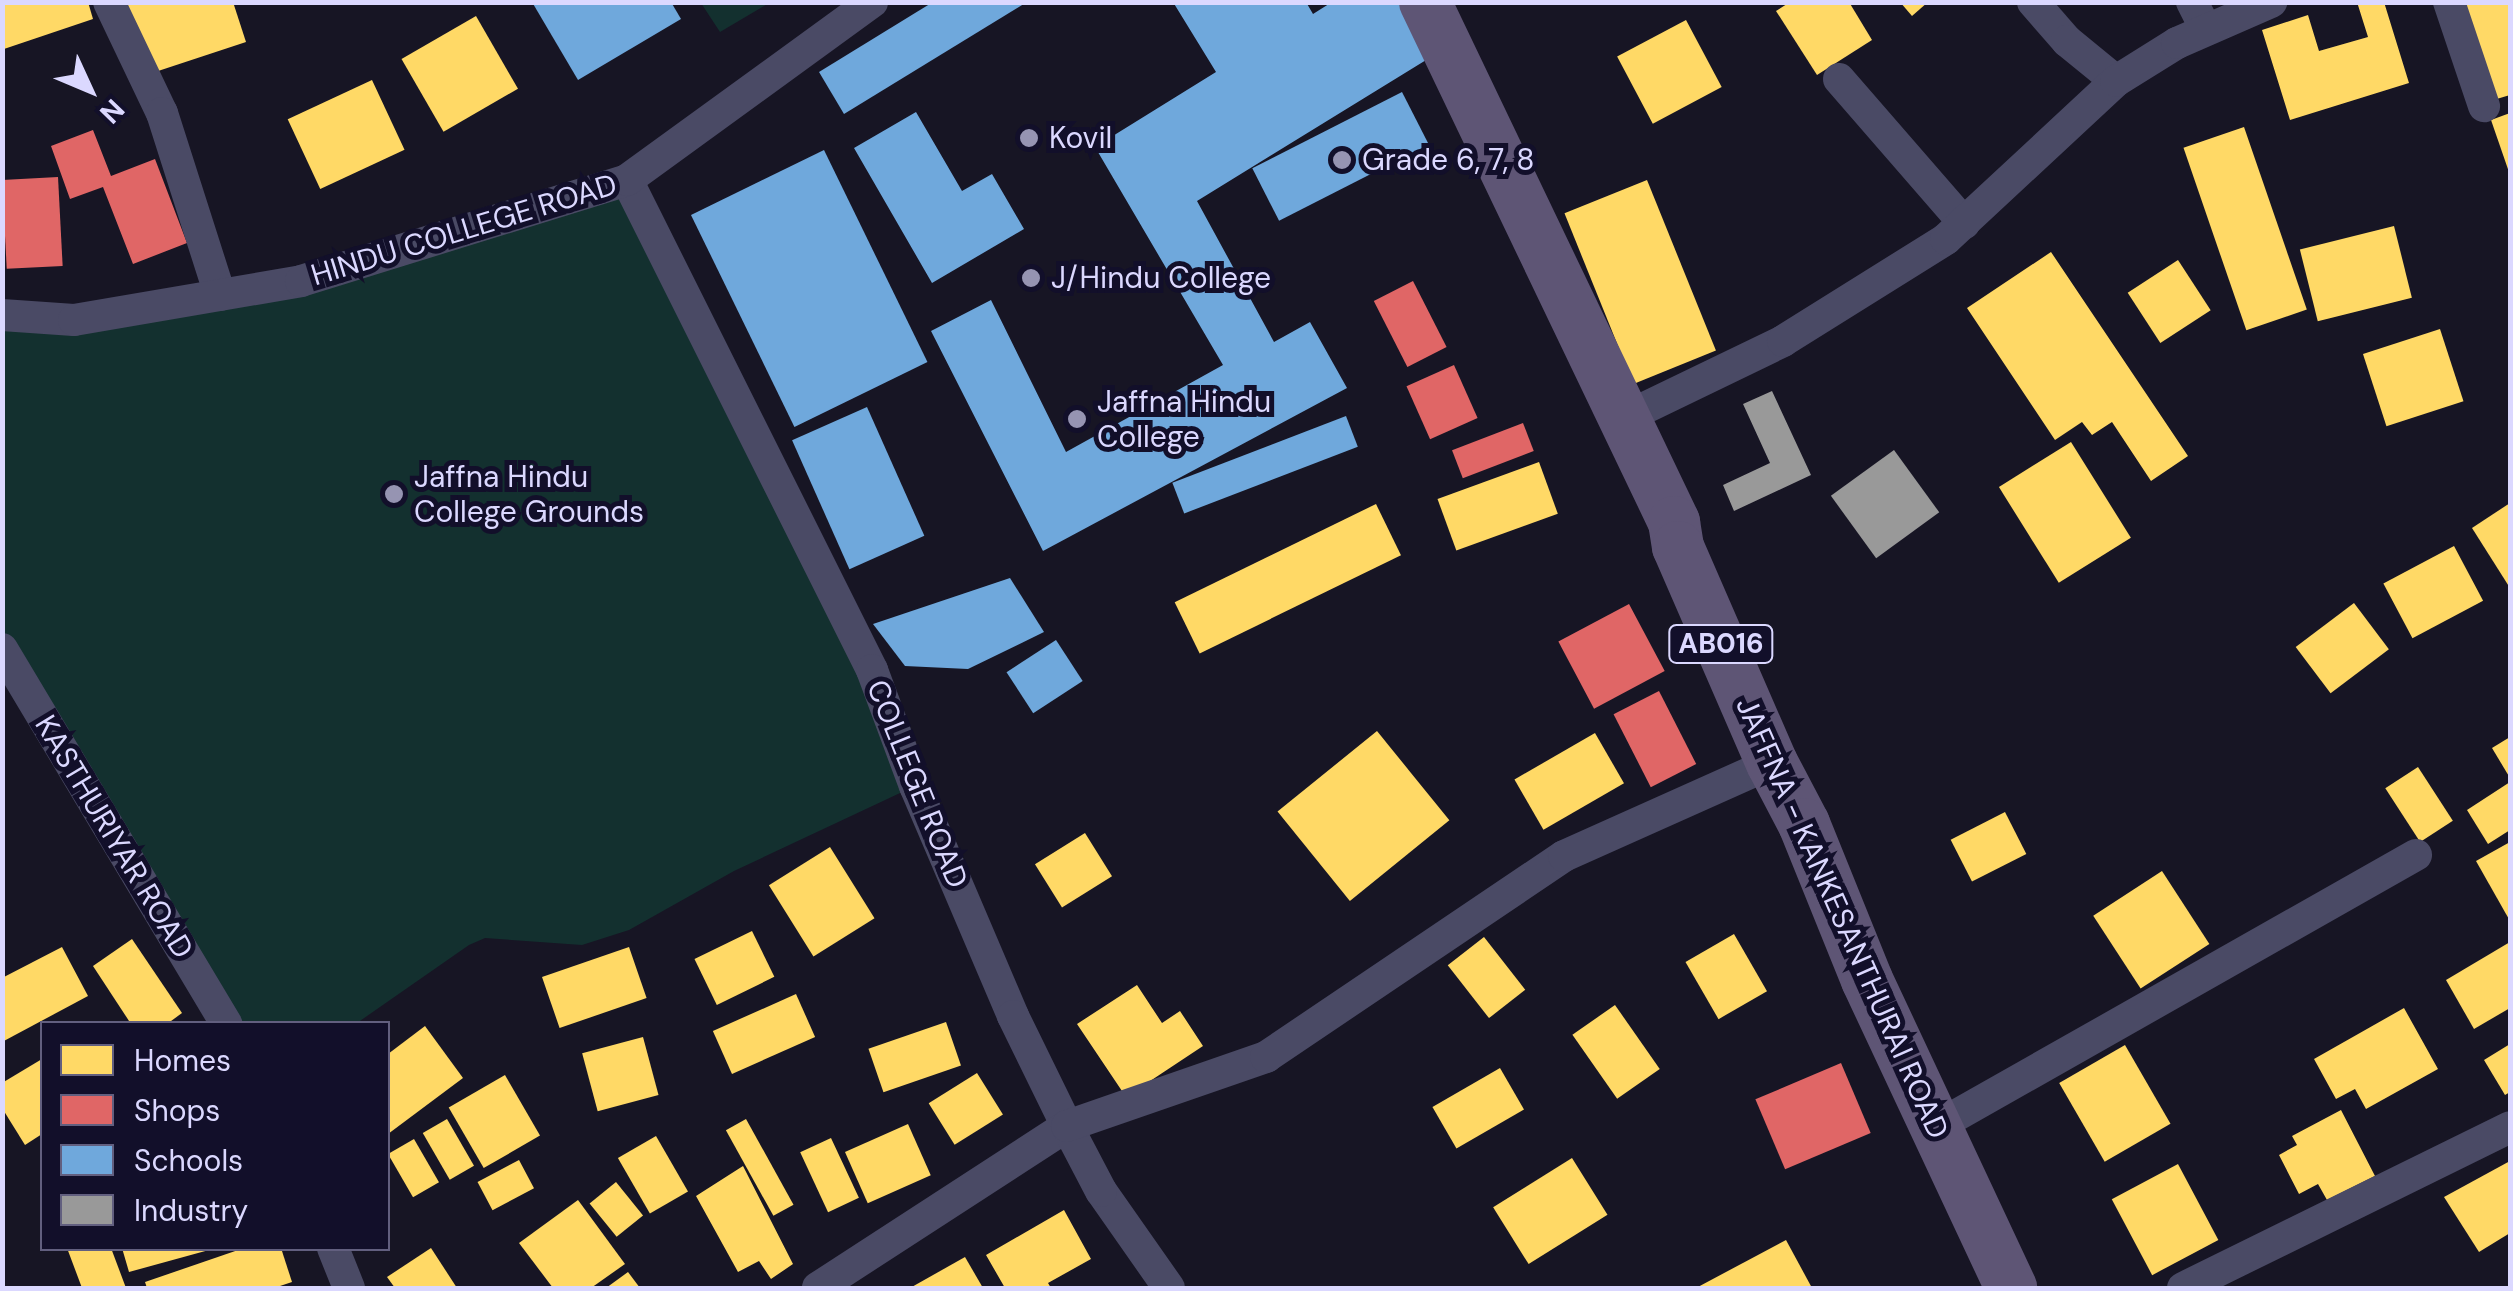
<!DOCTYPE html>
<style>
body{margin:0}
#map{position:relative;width:2513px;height:1291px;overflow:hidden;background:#171524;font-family:"DM Sans",sans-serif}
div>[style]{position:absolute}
.green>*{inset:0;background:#13302f}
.homes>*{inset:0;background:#ffd966;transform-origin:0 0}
.shops>*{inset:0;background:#e06666;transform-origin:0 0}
.schools>*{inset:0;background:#6fa8dc;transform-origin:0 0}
.industry>*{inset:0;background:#999;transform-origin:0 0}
.street>*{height:32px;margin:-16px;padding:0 16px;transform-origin:16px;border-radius:16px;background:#4a4a65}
.primary>*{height:52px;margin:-26px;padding:0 26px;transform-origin:26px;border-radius:26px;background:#5e5575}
.dots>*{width:28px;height:28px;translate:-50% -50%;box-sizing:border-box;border:5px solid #120f2a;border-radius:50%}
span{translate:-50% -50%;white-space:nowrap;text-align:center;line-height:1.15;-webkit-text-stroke:10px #120f2a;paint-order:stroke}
.shield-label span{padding:2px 8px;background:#120f2a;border:2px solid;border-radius:8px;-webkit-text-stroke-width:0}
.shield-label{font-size:28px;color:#dbd8ff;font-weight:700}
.poi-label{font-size:30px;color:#dbd8ff}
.left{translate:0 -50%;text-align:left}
.street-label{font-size:30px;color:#dbd8ff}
.frame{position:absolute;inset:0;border:5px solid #dbd8ff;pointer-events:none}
.legend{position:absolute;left:40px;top:1021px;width:350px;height:230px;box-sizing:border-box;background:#120f2a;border:2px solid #625f7f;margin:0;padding:12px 18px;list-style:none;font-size:30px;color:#dbd8ff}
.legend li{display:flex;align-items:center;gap:20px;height:50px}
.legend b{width:50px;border:2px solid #625f7f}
.north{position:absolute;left:40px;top:40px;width:100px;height:100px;-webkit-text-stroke:8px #120f2a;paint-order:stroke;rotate:134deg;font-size:28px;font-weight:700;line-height:40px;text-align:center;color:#dbd8ff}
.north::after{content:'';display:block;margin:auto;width:35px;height:45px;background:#dbd8ff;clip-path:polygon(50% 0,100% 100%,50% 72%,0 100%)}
</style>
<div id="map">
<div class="green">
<i style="clip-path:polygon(701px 3px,769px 3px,720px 32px)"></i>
<i style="clip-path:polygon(627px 180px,915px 786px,734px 871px,629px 930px,582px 945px,485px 938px,469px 945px,357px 1023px,226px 1023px,3px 649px,2px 315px,301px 281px)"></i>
</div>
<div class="homes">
<i style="clip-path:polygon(2px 2px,88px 2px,93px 19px,4px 49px)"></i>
<i style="clip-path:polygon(125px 2px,233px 2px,246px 42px,149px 74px)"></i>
<i style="clip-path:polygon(1790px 2px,1849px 2px,1872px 40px,1817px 75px,1776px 11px)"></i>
<i style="clip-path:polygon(1900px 2px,1928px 2px,1912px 16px)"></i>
<i style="clip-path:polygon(2357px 2px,2384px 2px,2409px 83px,2290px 120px,2262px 30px,2308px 15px,2319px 51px,2368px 37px)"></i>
<i style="clip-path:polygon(2459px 2px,2510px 2px,2510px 95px,2490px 101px)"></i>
<i style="left:476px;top:16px;width:84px;height:86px;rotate:60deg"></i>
<i style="left:1686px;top:20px;width:76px;height:78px;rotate:62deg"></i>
<i style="left:372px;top:80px;width:77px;height:93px;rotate:65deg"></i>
<i style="clip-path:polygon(2510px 113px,2510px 175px,2491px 120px)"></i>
<i style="left:2244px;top:127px;width:193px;height:64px;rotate:71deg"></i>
<i style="left:1647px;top:180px;width:184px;height:89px;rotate:68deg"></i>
<i style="left:2394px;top:226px;width:74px;height:97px;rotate:76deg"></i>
<i style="clip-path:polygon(2051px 252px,2188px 456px,2151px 481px,2112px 422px,2092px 435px,2082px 422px,2055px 440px,1967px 308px)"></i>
<i style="left:2178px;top:260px;width:60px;height:60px;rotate:57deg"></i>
<i style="left:2440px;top:329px;width:76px;height:81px;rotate:72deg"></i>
<i style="left:2071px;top:442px;width:113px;height:85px;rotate:58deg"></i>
<i style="left:1539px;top:462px;width:55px;height:108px;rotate:70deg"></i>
<i style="clip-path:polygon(2510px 503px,2510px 588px,2472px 528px)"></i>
<i style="left:1376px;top:504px;width:57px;height:224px;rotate:64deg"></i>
<i style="left:2454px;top:546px;width:62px;height:80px;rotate:62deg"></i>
<i style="left:2354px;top:603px;width:58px;height:73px;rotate:53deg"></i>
<i style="left:1377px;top:731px;width:115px;height:128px;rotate:51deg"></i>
<i style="left:1595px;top:733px;width:58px;height:93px;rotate:60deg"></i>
<i style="clip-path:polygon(2510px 737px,2510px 778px,2492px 748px)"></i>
<i style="left:2418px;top:767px;width:64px;height:39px;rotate:57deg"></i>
<i style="clip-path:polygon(2510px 782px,2510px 830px,2488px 844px,2467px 810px)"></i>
<i style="left:2005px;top:812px;width:47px;height:61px;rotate:63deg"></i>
<i style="left:1085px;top:833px;width:51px;height:59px;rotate:58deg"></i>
<i style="clip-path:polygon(2510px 842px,2510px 921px,2476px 861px)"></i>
<i style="left:830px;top:847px;width:84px;height:72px;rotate:58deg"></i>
<i style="left:2162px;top:871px;width:87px;height:82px;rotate:57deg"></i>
<i style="left:752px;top:931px;width:51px;height:64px;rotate:64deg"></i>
<i style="left:1734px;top:934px;width:66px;height:56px;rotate:60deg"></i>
<i style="left:1484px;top:937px;width:67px;height:46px;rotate:52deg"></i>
<i style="clip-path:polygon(132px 939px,182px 1013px,167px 1024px,131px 1024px,93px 966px)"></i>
<i style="clip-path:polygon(2510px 942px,2510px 1008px,2474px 1029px,2446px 980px)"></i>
<i style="clip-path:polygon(62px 947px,88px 996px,2px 1042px,2px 978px)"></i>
<i style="left:629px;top:947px;width:54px;height:92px;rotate:71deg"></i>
<i style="clip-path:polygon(1137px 985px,1162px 1023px,1180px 1011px,1203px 1046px,1126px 1097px,1077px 1024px)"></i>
<i style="left:796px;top:994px;width:47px;height:91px;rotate:66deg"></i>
<i style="left:1615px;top:1005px;width:78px;height:52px;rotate:55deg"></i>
<i style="clip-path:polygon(2404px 1008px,2438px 1069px,2366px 1109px,2355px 1089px,2336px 1099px,2314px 1059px)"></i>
<i style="left:946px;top:1022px;width:46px;height:82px;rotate:71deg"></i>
<i style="clip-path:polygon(425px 1026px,463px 1078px,388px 1134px,388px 1054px)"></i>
<i style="left:643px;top:1037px;width:60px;height:63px;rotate:75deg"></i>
<i style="clip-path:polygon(2510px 1044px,2510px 1092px,2505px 1095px,2484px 1060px)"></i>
<i style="left:2125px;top:1045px;width:91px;height:76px;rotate:60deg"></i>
<i style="clip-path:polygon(42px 1059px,42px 1134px,25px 1145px,2px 1108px,2px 1083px)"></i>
<i style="left:1500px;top:1068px;width:48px;height:78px;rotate:60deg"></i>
<i style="left:977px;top:1073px;width:49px;height:57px;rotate:58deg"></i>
<i style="left:505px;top:1075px;width:70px;height:65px;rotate:60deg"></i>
<i style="clip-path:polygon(2341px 1110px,2375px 1176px,2327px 1200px,2318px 1184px,2299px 1194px,2279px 1155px,2297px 1145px,2292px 1136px)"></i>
<i style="left:447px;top:1119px;width:54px;height:28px;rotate:60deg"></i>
<i style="left:746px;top:1119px;width:98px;height:23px;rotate:61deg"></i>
<i style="left:908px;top:1124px;width:56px;height:69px;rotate:66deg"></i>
<i style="left:656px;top:1136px;width:64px;height:44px;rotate:60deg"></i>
<i style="left:831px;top:1138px;width:66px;height:34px;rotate:65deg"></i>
<i style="left:414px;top:1139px;width:50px;height:30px;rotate:60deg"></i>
<i style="left:1572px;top:1158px;width:67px;height:93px;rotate:58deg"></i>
<i style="left:519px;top:1160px;width:32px;height:47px;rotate:62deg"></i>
<i style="clip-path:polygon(2510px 1161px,2510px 1233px,2479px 1252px,2444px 1197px)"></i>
<i style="left:2178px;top:1164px;width:86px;height:75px;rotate:62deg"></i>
<i style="clip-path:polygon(743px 1166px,793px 1264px,771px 1279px,759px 1261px,738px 1272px,696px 1196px)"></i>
<i style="left:616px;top:1182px;width:43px;height:34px;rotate:51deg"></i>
<i style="clip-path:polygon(578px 1200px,625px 1264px,591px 1288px,553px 1288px,519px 1243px)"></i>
<i style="clip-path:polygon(1064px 1210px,1091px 1259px,1048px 1283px,1051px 1288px,1005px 1288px,986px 1255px)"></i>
<i style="clip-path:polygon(1786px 1240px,1812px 1288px,1696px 1288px)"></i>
<i style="clip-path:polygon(67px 1248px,111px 1248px,126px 1288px,82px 1288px)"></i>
<i style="clip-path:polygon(122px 1248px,209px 1248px,209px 1250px,129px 1272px)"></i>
<i style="clip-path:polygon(244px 1248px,281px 1248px,292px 1282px,274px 1288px,147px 1288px,145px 1282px)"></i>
<i style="clip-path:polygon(431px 1248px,457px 1288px,395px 1288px,387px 1277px)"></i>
<i style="clip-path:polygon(965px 1257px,983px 1288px,910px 1288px)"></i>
<i style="clip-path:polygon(628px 1272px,640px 1288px,606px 1288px)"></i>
</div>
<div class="shops">
<i style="clip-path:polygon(93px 130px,111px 176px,155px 159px,187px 243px,133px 264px,103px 187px,70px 199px,51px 146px)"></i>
<i style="left:58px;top:177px;width:89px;height:56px;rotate:87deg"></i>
<i style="left:1413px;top:281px;width:74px;height:44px;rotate:63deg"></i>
<i style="left:1454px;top:365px;width:58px;height:52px;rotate:66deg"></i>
<i style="left:1523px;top:423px;width:30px;height:76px;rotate:69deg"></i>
<i style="left:1629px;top:604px;width:76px;height:80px;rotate:62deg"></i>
<i style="left:1659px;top:691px;width:82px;height:51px;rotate:63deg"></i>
<i style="left:1841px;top:1063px;width:76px;height:93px;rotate:67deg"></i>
</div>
<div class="schools">
<i style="clip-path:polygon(532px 2px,671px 2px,681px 19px,578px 80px)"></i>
<i style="clip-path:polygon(933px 2px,1027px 2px,844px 114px,819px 72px)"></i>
<i style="clip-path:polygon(1173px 2px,1306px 2px,1313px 14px,1332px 2px,1398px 2px,1431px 57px,1197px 201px,1274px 342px,1310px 322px,1347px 388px,1043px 551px,931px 331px,991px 300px,1066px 452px,1223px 365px,1095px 147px,1216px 72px)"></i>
<i style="left:1402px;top:92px;width:59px;height:168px;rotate:63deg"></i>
<i style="clip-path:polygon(916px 112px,962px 191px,992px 174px,1024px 229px,932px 283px,854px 148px)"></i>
<i style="left:824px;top:150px;width:236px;height:148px;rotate:64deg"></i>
<i style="left:867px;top:407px;width:141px;height:82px;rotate:66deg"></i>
<i style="left:1346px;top:416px;width:33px;height:186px;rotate:69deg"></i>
<i style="clip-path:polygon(1010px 578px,1044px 632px,968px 669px,905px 666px,873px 624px)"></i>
<i style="left:1056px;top:640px;width:49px;height:59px;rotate:57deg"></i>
</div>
<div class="industry">
<i style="clip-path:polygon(1772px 391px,1811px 475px,1734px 511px,1723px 485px,1770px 463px,1743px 404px)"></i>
<i style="left:1894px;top:450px;width:77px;height:78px;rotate:54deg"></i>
</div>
<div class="street">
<i style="left:109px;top:2px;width:123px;rotate:64.5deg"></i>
<i style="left:162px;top:113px;width:191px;rotate:72.3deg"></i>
<i style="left:2033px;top:2px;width:52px;rotate:48.9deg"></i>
<i style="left:2067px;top:41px;width:63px;rotate:39.2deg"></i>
<i style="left:2192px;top:2px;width:31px;rotate:63deg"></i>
<i style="left:2449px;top:2px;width:110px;rotate:71.4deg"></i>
<i style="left:1839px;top:79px;width:191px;rotate:49deg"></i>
<i style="left:627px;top:180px;width:548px;rotate:63.43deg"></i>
<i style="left:872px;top:670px;width:124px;rotate:69.7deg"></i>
<i style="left:915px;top:786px;width:250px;rotate:66.9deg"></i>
<i style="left:1013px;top:1016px;width:123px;rotate:63.9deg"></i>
<i style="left:1067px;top:1126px;width:297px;rotate:147deg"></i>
<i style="left:2px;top:315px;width:72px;rotate:4deg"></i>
<i style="left:74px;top:320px;width:230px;rotate:-9.7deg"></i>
<i style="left:301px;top:281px;width:341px;rotate:-17.2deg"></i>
<i style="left:627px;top:180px;width:303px;rotate:-36deg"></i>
<i style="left:1622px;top:419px;width:179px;rotate:-25.8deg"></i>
<i style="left:1783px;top:341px;width:192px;rotate:-32deg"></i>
<i style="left:1946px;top:239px;width:232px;rotate:-42.9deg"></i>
<i style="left:2116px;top:81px;width:72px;rotate:-31.9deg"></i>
<i style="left:2177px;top:43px;width:103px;rotate:-23.6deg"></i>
<i style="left:2px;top:649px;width:437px;rotate:59.1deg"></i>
<i style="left:1934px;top:1128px;width:554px;rotate:-29.53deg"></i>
<i style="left:333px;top:1248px;width:43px;rotate:68.2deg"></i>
<i style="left:1169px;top:1288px;width:118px;rotate:-125deg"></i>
<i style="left:1101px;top:1191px;width:73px;rotate:-117.6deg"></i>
<i style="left:1067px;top:1126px;width:211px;rotate:-19.1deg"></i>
<i style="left:1266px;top:1057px;width:359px;rotate:-34deg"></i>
<i style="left:1564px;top:856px;width:228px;rotate:-24.1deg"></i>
<i style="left:2183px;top:1288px;width:364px;rotate:-26.2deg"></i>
</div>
<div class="primary">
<i style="left:1425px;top:2px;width:577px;rotate:64.41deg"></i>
<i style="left:1674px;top:522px;width:25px;rotate:81deg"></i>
<i style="left:1678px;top:547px;width:236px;rotate:66.5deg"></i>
<i style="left:1772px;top:763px;width:69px;rotate:62.3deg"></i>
<i style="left:1804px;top:824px;width:168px;rotate:68deg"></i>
<i style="left:1867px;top:980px;width:340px;rotate:64.9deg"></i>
</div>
<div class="dots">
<i style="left:1029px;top:138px;background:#9694b2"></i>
<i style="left:1342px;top:160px;background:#9694b2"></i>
<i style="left:1031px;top:278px;background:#9694b2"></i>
<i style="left:1077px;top:419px;background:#9694b2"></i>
<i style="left:394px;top:494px;background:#9694b2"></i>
</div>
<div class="shield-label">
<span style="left:1721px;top:644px">AB016</span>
</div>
<div class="poi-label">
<span class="left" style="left:1049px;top:138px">Kovil</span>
<span class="left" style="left:1362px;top:160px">Grade 6, 7, 8</span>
<span class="left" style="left:1051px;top:278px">J/Hindu College</span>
<span class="left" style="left:1097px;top:419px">Jaffna Hindu<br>College</span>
<span class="left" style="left:414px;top:494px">Jaffna Hindu<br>College Grounds</span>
</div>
<div class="street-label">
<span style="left:464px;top:230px;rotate:-17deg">HINDU COLLEGE ROAD</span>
<span style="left:917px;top:784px;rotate:68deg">COLLEGE ROAD</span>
<span style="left:114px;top:837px;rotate:59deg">KASTHURIYAR ROAD</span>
<span style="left:1842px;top:918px;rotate:66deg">JAFFNA - KANKESANTHURAI ROAD</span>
</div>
<div class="frame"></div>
<ul class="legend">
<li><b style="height:28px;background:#ffd966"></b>Homes</li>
<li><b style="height:28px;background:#e06666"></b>Shops</li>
<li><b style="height:28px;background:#6fa8dc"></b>Schools</li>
<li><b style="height:28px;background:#999"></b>Industry</li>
</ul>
<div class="north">N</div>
</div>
